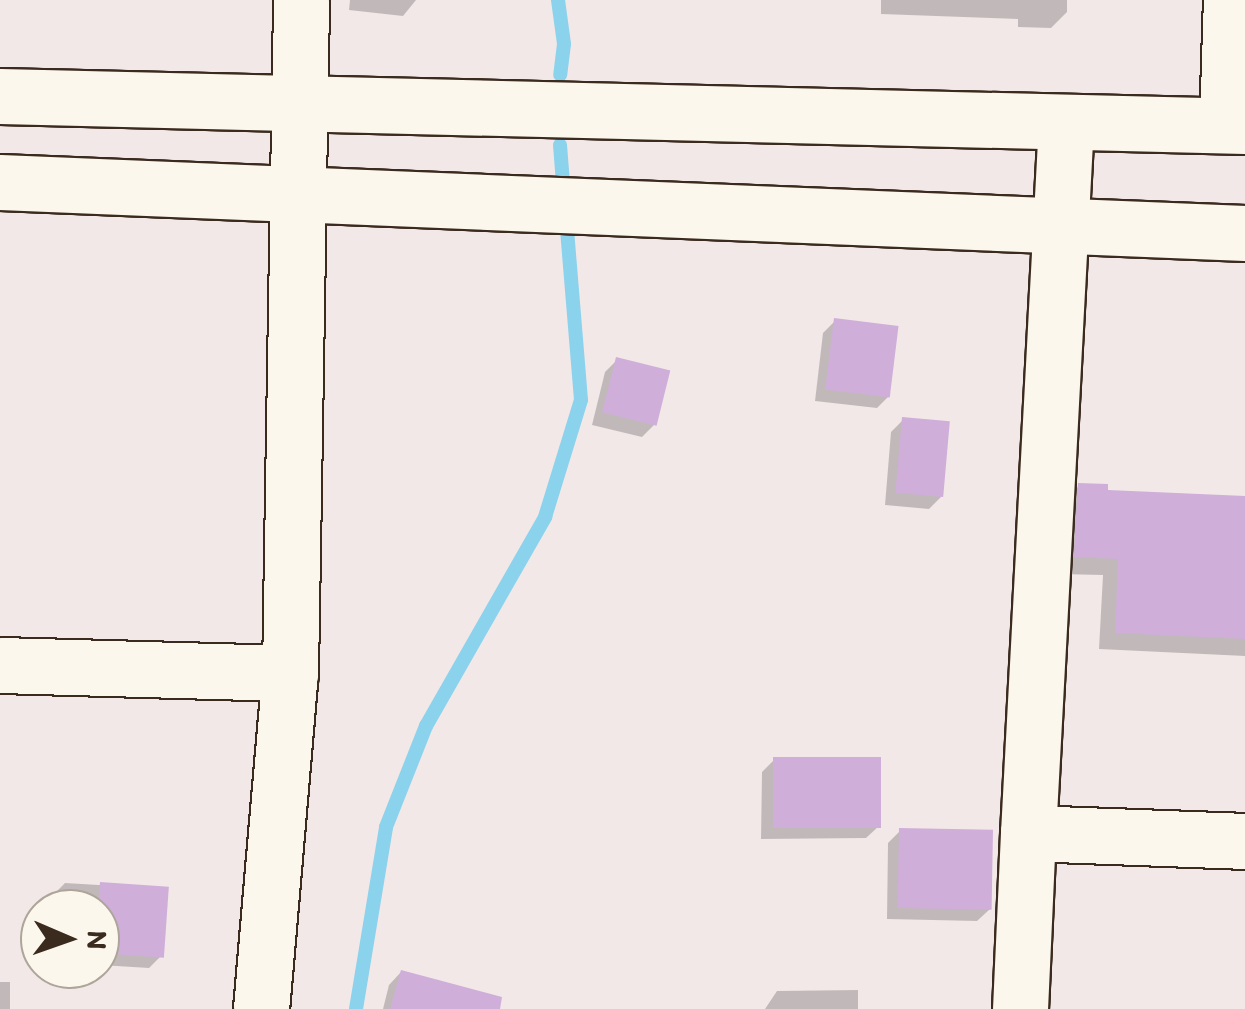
<!DOCTYPE html>
<style>
body{margin:0}
#map{position:relative;width:1245px;height:1009px;overflow:hidden;background:#f2e8e8;font-family:Itim,sans-serif}
div>[style]{position:absolute}
.shadow>*{inset:0;background:#0003;transform-origin:0 0}
.stream>*{height:14px;margin:-7px;padding:0 7px;transform-origin:7px;border-radius:7px;background:#8bd2ec}
.building>*{inset:0;background:#cfaed9;transform-origin:0 0}
.roads{filter:drop-shadow(2px 0 #3b2a1e) drop-shadow(-2px 0 #3b2a1e) drop-shadow(0 2px #3b2a1e) drop-shadow(0 -2px #3b2a1e)}
.minor>*{height:55px;margin:-27.5px;padding:0 27.5px;transform-origin:27.5px;border-radius:27.5px;background:#fbf7ec}
.primary>*{height:55px;margin:-27.5px;padding:0 27.5px;transform-origin:27.5px;border-radius:27.5px;background:#fbf7ec}
span{translate:-50% -50%;white-space:nowrap;text-align:center;line-height:1.15;-webkit-text-stroke:10px #fbf7ec;paint-order:stroke}
.north{position:absolute;left:20px;top:889px;width:100px;height:100px;box-sizing:border-box;background:#fbf7ec;border:2px solid #aea59a;border-radius:50%;rotate:92deg;font-size:28px;font-weight:700;line-height:40px;text-align:center;color:#3b2a1e}
.north::after{content:'';display:block;margin:auto;width:35px;height:45px;background:#3b2a1e;clip-path:polygon(50% 0,100% 100%,50% 72%,0 100%)}
</style>
<div id="map">
<div class="shadow">
<i style="clip-path:polygon(350px 0,416px 0,403px 16px,349px 10px)"></i>
<i style="clip-path:polygon(881px 0,1067px 0,1067px 12px,1051px 28px,1018px 27px,1018px 19px,881px 14px)"></i>
<i style="clip-path:polygon(835px 321px,889px 396px,877px 408px,815px 401px,823px 333px)"></i>
<i style="clip-path:polygon(617px 360px,654px 425px,642px 437px,592px 425px,605px 372px)"></i>
<i style="clip-path:polygon(903px 420px,941px 497px,929px 509px,885px 505px,891px 432px)"></i>
<i style="clip-path:polygon(1079px 486px,1105px 492px,1245px 498px,1245px 656px,1099px 649px,1103px 575px,1058px 574px,1062px 503px)"></i>
<i style="clip-path:polygon(774px 760px,879px 826px,866px 838px,761px 839px,762px 772px)"></i>
<i style="clip-path:polygon(900px 831px,990px 909px,977px 921px,887px 919px,888px 843px)"></i>
<i style="clip-path:polygon(65px 883px,166px 889px,161px 956px,149px 968px,100px 965px,100px 909px,52px 909px,53px 895px)"></i>
<i style="clip-path:polygon(401px 972px,473px 1009px,383px 1009px,389px 985px)"></i>
<i style="left:0;top:982px;width:10px;height:27px"></i>
<i style="clip-path:polygon(858px 990px,858px 1009px,765px 1009px,777px 991px)"></i>
</div>
<div class="stream">
<i style="left:558px;top:0;width:44px;rotate:82.2deg"></i>
<i style="left:564px;top:44px;width:31px;rotate:97deg"></i>
<i style="left:560px;top:145px;width:51px;rotate:85.5deg"></i>
<i style="left:356px;top:1009px;width:184px;rotate:-80.6deg"></i>
<i style="left:386px;top:827px;width:109px;rotate:-68.4deg"></i>
<i style="left:426px;top:726px;width:241px;rotate:-60.3deg"></i>
<i style="left:545px;top:517px;width:122px;rotate:-72.9deg"></i>
<i style="left:581px;top:400px;width:184px;rotate:-94.7deg"></i>
</div>
<div class="building">
<i style="left:834px;top:318px;width:65px;height:72px;rotate:7deg"></i>
<i style="left:616px;top:357px;width:56px;height:57px;rotate:14deg"></i>
<i style="left:902px;top:417px;width:48px;height:76px;rotate:5deg"></i>
<i style="clip-path:polygon(1078px 483px,1108px 484px,1108px 490px,1245px 496px,1245px 639px,1115px 633px,1118px 559px,1074px 557px)"></i>
<i style="left:773px;top:757px;width:108px;height:71px"></i>
<i style="left:899px;top:828px;width:94px;height:80px;rotate:1deg"></i>
<i style="left:100px;top:882px;width:69px;height:71px;rotate:4deg"></i>
<i style="clip-path:polygon(401px 970px,502px 997px,500px 1009px,390px 1009px)"></i>
</div>
<div class="roads">
<div class="minor">
<i style="left:1227px;top:125px;width:125px;rotate:-88.2deg"></i>
<i style="left:0;top:665px;width:290px;rotate:1.6deg"></i>
<i style="left:1028px;top:833px;width:712px;rotate:-86.94deg"></i>
<i style="left:261px;top:1009px;width:337px;rotate:-85.1deg"></i>
<i style="left:290px;top:673px;width:673px;rotate:-89.06deg"></i>
<i style="left:1020px;top:1009px;width:176px;rotate:-87.4deg"></i>
<i style="left:1028px;top:833px;width:217px;rotate:2.1deg"></i>
</div>
<div class="primary">
<i style="left:0;top:96px;width:1245px;rotate:1.38deg"></i>
<i style="left:0;top:182px;width:1246px;rotate:2.35deg"></i>
</div>
</div>
<div class="north">N</div>
</div>
